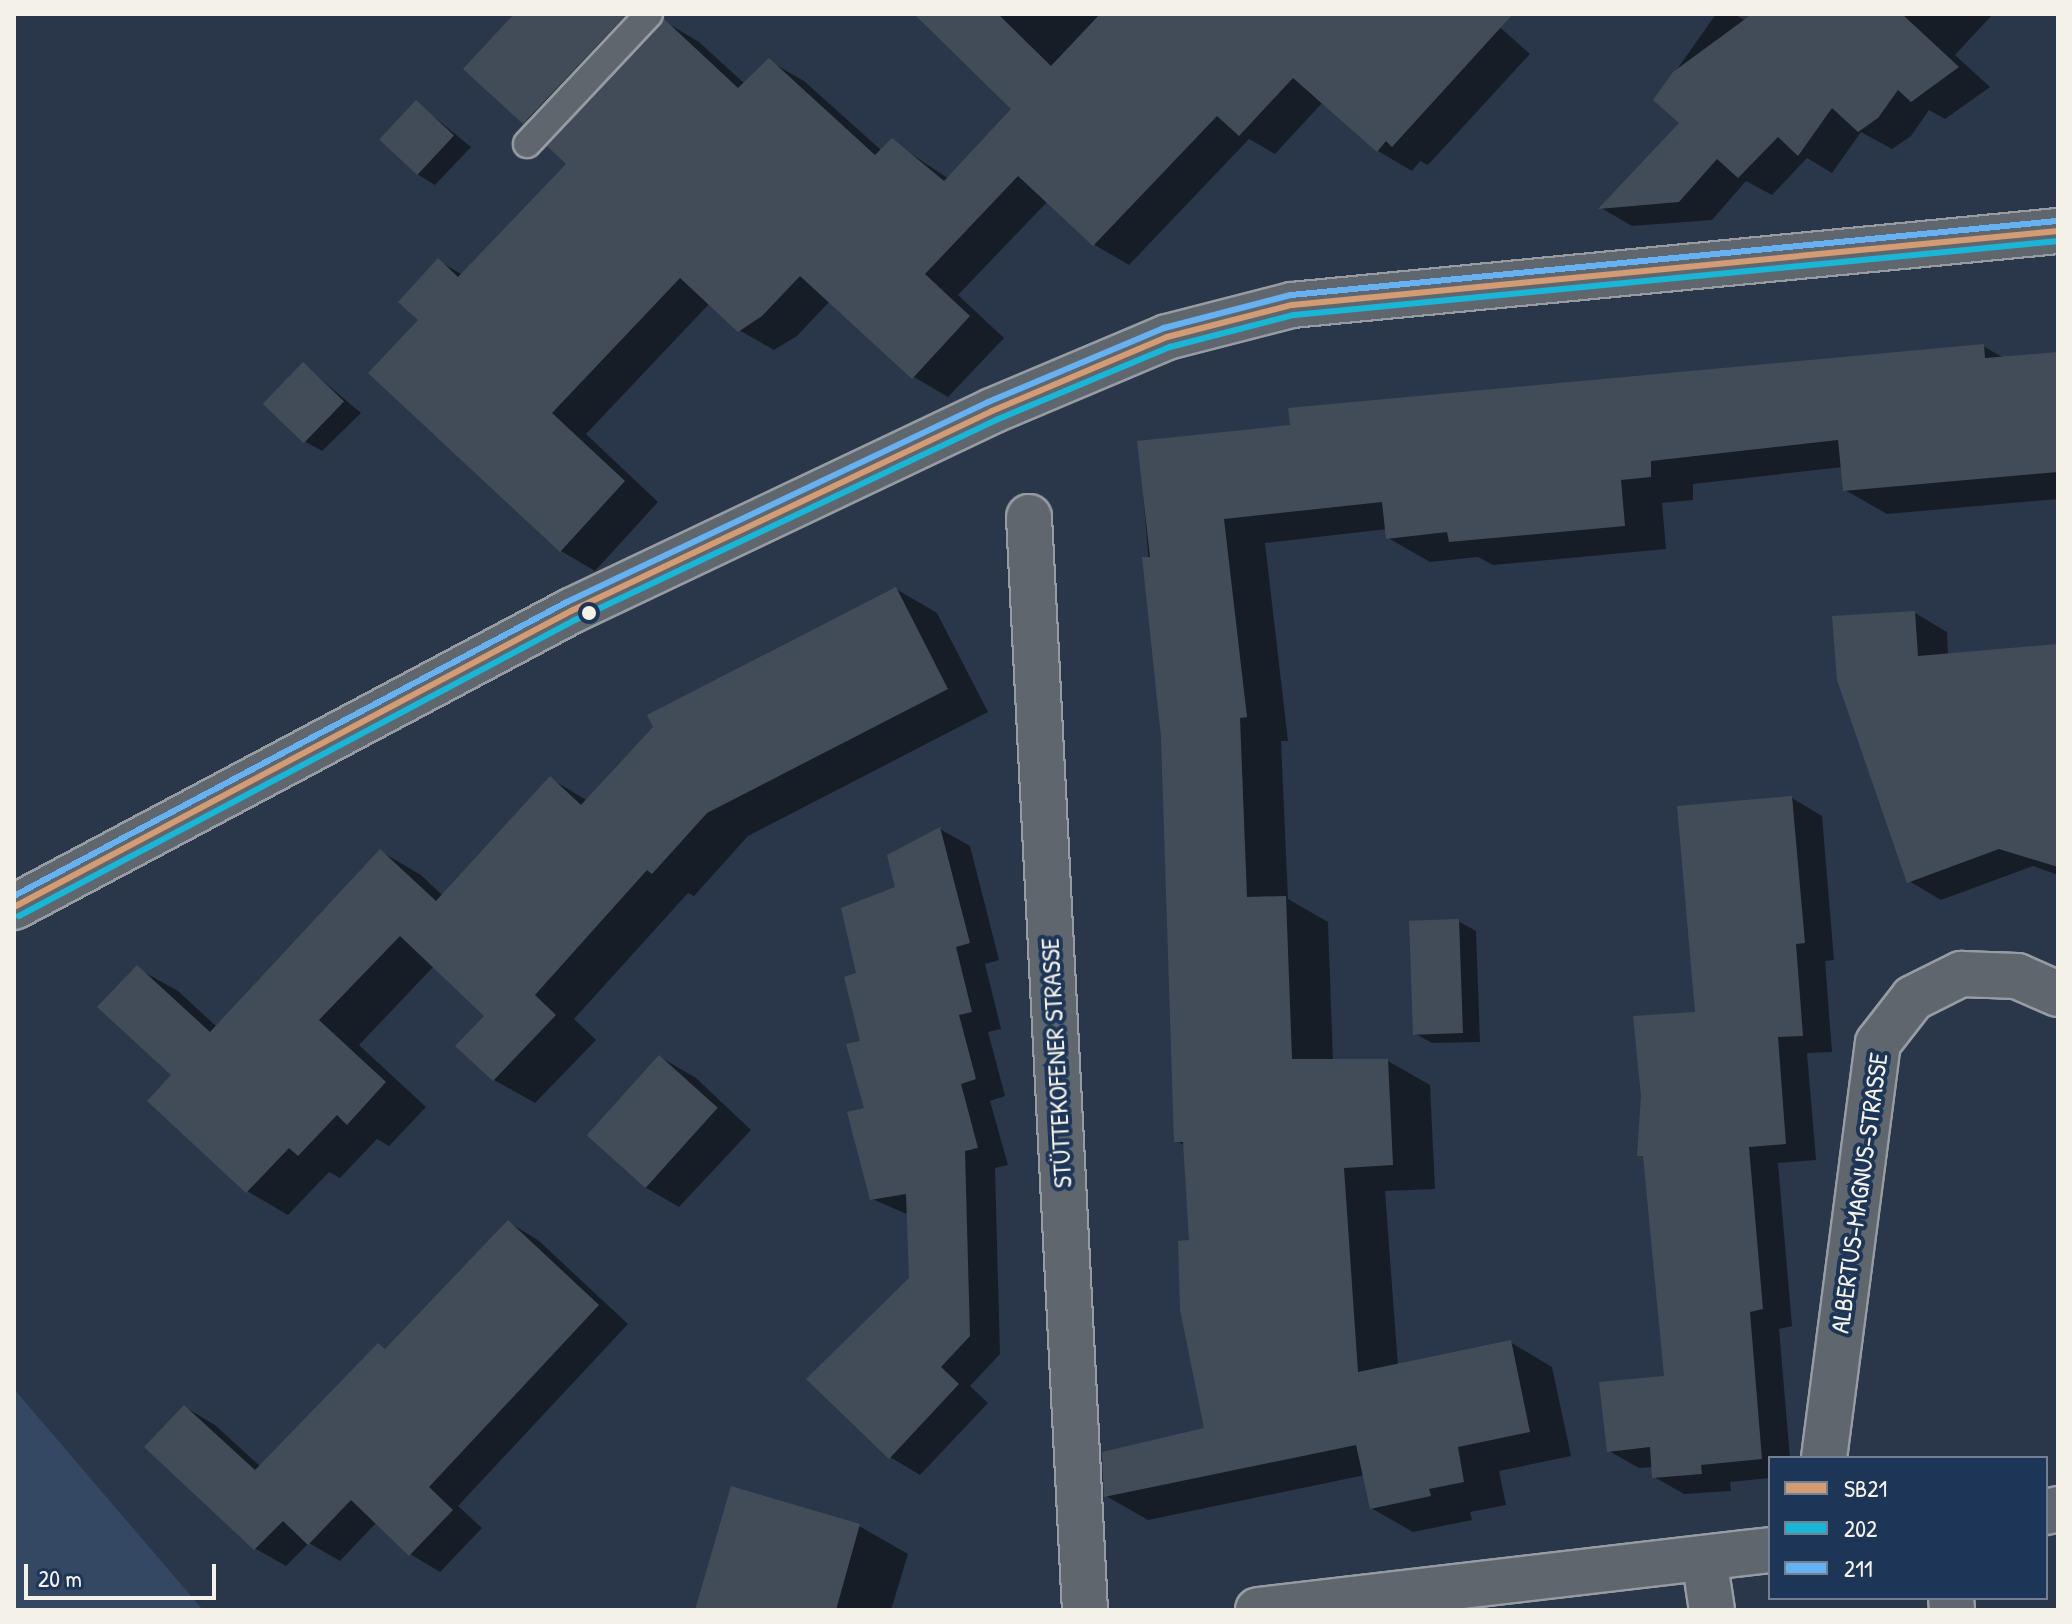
<!DOCTYPE html>
<meta charset="utf-8">
<style>
body{margin:0}
#map{position:relative;width:2072px;height:1624px;overflow:hidden;background:#2a374a;font-family:"Patrick Hand",sans-serif}
div>[style]{position:absolute}
.green>*{inset:0;background:#344763}
.shadow>*{inset:0;background:#0007}
.building>*{inset:0;background:#424c59;transform-origin:0 0}
.roads{filter:drop-shadow(2px 0 #979ca3) drop-shadow(-2px 0 #979ca3) drop-shadow(0 2px #979ca3) drop-shadow(0 -2px #979ca3)}
.lane>*{height:26px;margin:-13px;padding:0 13px;transform-origin:13px;border-radius:13px;background:#60666e}
.street>*{height:44px;margin:-22px;padding:0 22px;transform-origin:22px;border-radius:22px;background:#60666e}
.bus-1>*{height:6px;margin:-3px;padding:0 3px;transform-origin:3px;border-radius:3px;background:#d39c74}
.bus-2>*{height:6px;margin:-3px;padding:0 3px;transform-origin:3px;border-radius:3px;background:#1ab6d8}
.bus-3>*{height:6px;margin:-3px;padding:0 3px;transform-origin:3px;border-radius:3px;background:#66b1f2}
.dots>*{width:22px;height:22px;translate:-50% -50%;box-sizing:border-box;border:4px solid #1d3557;border-radius:50%}
span{translate:-50% -50%;white-space:nowrap;text-align:center;line-height:1.15;-webkit-text-stroke:8px #1d3557;paint-order:stroke}
.street-label{font-size:26px;color:#f4f1e8}
.frame{position:absolute;inset:0;border:16px solid #f4f1e8;pointer-events:none}
.legend{position:absolute;left:1768px;top:1456px;width:280px;height:144px;box-sizing:border-box;background:#1d3557;border:2px solid #738091;margin:0;padding:10px 14px;list-style:none;font-size:24px;color:#f4f1e8}
.legend li{display:flex;align-items:center;gap:16px;height:40px}
.legend b{width:40px;border:2px solid #738091}
.scale{position:absolute;left:24px;top:1564px;width:192px;height:36px;box-sizing:border-box;border:4px solid #f4f1e8;border-top:0;padding-left:10px;font-size:24px;line-height:28px;white-space:nowrap;color:#f4f1e8;-webkit-text-stroke:6px #1d3557;paint-order:stroke}
</style>
<div id="map">
<div class="green">
<i style="clip-path:polygon(14px 1389px,203px 1610px,14px 1610px)"></i>
</div>
<div class="shadow">
<i style="clip-path:polygon(517px 14px,656px 14px,542px 133px,466px 69px)"></i>
<i style="clip-path:polygon(917px 14px,1485px 14px,1530px 54px,1428px 165px,1420px 161px,1412px 171px,1378px 151px,1323px 102px,1275px 154px,1249px 139px,1129px 265px,1095px 245px,1048px 201px,958px 295px,1004px 338px,948px 397px,914px 377px,830px 301px,797px 336px,774px 350px,739px 330px,710px 303px,586px 434px,658px 502px,595px 571px,561px 551px,421px 319px,439px 261px,463px 275px,569px 164px,664px 21px,699px 42px,745px 84px,769px 61px,804px 81px,882px 151px,892px 141px,949px 179px,1014px 109px)"></i>
<i style="clip-path:polygon(1716px 14px,1734px 14px,1754px 25px,1814px 14px,1993px 14px,1955px 55px,1990px 87px,1945px 119px,1929px 110px,1911px 136px,1892px 149px,1861px 132px,1832px 173px,1807px 158px,1772px 195px,1746px 181px,1712px 220px,1632px 226px,1601px 208px,1682px 123px,1656px 99px)"></i>
<i style="clip-path:polygon(416px 102px,471px 147px,435px 185px,417px 174px)"></i>
<i style="clip-path:polygon(1983px 346px,2004px 358px,2058px 353px,2058px 499px,1887px 514px,1845px 490px,1843px 467px,1693px 484px,1693px 500px,1662px 503px,1666px 549px,1493px 565px,1478px 557px,1430px 562px,1388px 538px,1387px 529px,1265px 543px,1288px 741px,1281px 741px,1288px 899px,1328px 922px,1333px 1061px,1388px 1061px,1430px 1085px,1435px 1189px,1385px 1191px,1398px 1366px,1510px 1342px,1552px 1367px,1571px 1456px,1499px 1471px,1506px 1505px,1470px 1512px,1472px 1520px,1413px 1532px,1371px 1508px,1365px 1475px,1148px 1520px,1106px 1496px,1207px 1429px,1186px 1146px,1176px 1141px,1163px 737px,1139px 443px)"></i>
<i style="clip-path:polygon(303px 364px,361px 413px,322px 451px,304px 441px)"></i>
<i style="clip-path:polygon(896px 589px,937px 613px,988px 712px,748px 836px,694px 896px,688px 893px,574px 1019px,596px 1040px,535px 1103px,494px 1080px,487px 1016px,435px 965px,359px 1045px,426px 1107px,389px 1146px,377px 1139px,340px 1178px,329px 1172px,288px 1215px,247px 1191px,174px 1075px,137px 968px,178px 991px,217px 1027px,380px 851px,421px 875px,443px 896px,551px 779px,588px 801px)"></i>
<i style="clip-path:polygon(1915px 613px,1947px 632px,1948px 655px,2058px 646px,2058px 875px,2033px 866px,1941px 900px,1909px 881px)"></i>
<i style="clip-path:polygon(1792px 798px,1822px 816px,1834px 960px,1825px 961px,1832px 1052px,1807px 1053px,1816px 1160px,1778px 1163px,1792px 1326px,1779px 1329px,1790px 1458px,1770px 1458px,1770px 1478px,1730px 1482px,1731px 1491px,1684px 1494px,1654px 1477px,1653px 1467px,1639px 1468px,1609px 1451px,1666px 1377px,1646px 1158px,1639px 1155px)"></i>
<i style="clip-path:polygon(940px 829px,970px 846px,999px 960px,985px 964px,1001px 1029px,988px 1032px,1005px 1096px,990px 1101px,1008px 1165px,995px 1168px,1000px 1354px,970px 1386px,988px 1403px,920px 1475px,890px 1457px,912px 1279px,909px 1215px,872px 1199px,859px 974px,897px 888px)"></i>
<i style="clip-path:polygon(1458px 921px,1476px 931px,1480px 1042px,1432px 1043px,1414px 1033px)"></i>
<i style="clip-path:polygon(660px 1057px,696px 1078px,751px 1130px,679px 1207px,643px 1186px)"></i>
<i style="clip-path:polygon(508px 1222px,538px 1240px,628px 1324px,458px 1506px,482px 1528px,440px 1572px,410px 1554px,377px 1522px,340px 1561px,309px 1543px,286px 1566px,256px 1549px,147px 1447px,185px 1407px,215px 1425px,261px 1467px,379px 1345px,387px 1350px)"></i>
<i style="clip-path:polygon(732px 1489px,859px 1526px,908px 1554px,891px 1610px,696px 1610px)"></i>
</div>
<div class="building">
<i style="clip-path:polygon(514px 14px,627px 14px,523px 124px,463px 69px)"></i>
<i style="clip-path:polygon(914px 14px,998px 14px,1051px 66px,1100px 14px,1513px 14px,1392px 147px,1386px 141px,1377px 152px,1293px 78px,1239px 136px,1217px 116px,1093px 246px,1018px 176px,925px 274px,970px 316px,912px 379px,800px 276px,762px 316px,738px 332px,680px 278px,552px 413px,625px 481px,560px 552px,368px 373px,418px 320px,398px 302px,438px 258px,458px 277px,566px 164px,547px 146px,664px 19px,738px 88px,769px 58px,875px 155px,892px 138px,944px 181px,1011px 109px)"></i>
<i style="clip-path:polygon(1752px 14px,1902px 14px,1959px 67px,1911px 102px,1898px 90px,1878px 118px,1858px 132px,1832px 108px,1798px 156px,1778px 137px,1738px 178px,1717px 159px,1679px 202px,1598px 209px,1679px 123px,1653px 100px,1673px 72px)"></i>
<i style="left:416px;top:100px;width:52px;height:54px;rotate:43deg"></i>
<i style="clip-path:polygon(1984px 344px,1985px 358px,2058px 352px,2058px 472px,1843px 491px,1838px 440px,1651px 461px,1651px 477px,1621px 480px,1625px 526px,1449px 542px,1447px 532px,1386px 539px,1382px 502px,1224px 519px,1247px 717px,1240px 718px,1247px 897px,1286px 896px,1292px 1059px,1388px 1059px,1393px 1165px,1344px 1168px,1358px 1372px,1511px 1340px,1530px 1432px,1458px 1447px,1464px 1482px,1429px 1489px,1431px 1496px,1370px 1509px,1356px 1445px,1104px 1497px,1102px 1452px,1204px 1428px,1180px 1310px,1178px 1241px,1189px 1240px,1183px 1142px,1174px 1142px,1161px 737px,1142px 557px,1150px 557px,1137px 441px,1290px 425px,1288px 408px)"></i>
<i style="left:303px;top:362px;width:57px;height:58px;rotate:44deg"></i>
<i style="clip-path:polygon(896px 587px,948px 689px,707px 813px,652px 874px,647px 870px,535px 995px,556px 1015px,493px 1081px,455px 1046px,484px 1016px,400px 936px,319px 1020px,386px 1082px,347px 1125px,337px 1115px,298px 1156px,289px 1148px,246px 1193px,147px 1101px,171px 1075px,97px 1007px,137px 965px,210px 1032px,380px 849px,436px 901px,550px 776px,581px 805px,653px 727px,647px 715px)"></i>
<i style="clip-path:polygon(1915px 611px,1918px 656px,2058px 644px,2058px 867px,1999px 849px,1907px 883px,1837px 680px,1832px 616px)"></i>
<i style="clip-path:polygon(1792px 796px,1805px 943px,1796px 944px,1803px 1036px,1778px 1037px,1786px 1144px,1749px 1147px,1763px 1309px,1750px 1312px,1762px 1459px,1701px 1465px,1702px 1474px,1652px 1478px,1650px 1447px,1607px 1452px,1599px 1382px,1664px 1376px,1643px 1156px,1637px 1156px,1641px 1096px,1633px 1016px,1695px 1012px,1677px 806px)"></i>
<i style="clip-path:polygon(940px 827px,970px 943px,956px 947px,972px 1012px,959px 1015px,976px 1079px,961px 1084px,978px 1148px,965px 1151px,970px 1336px,941px 1367px,959px 1384px,889px 1459px,806px 1379px,909px 1278px,906px 1194px,870px 1200px,847px 1112px,864px 1108px,846px 1044px,860px 1041px,844px 977px,856px 973px,841px 908px,895px 887px,887px 855px)"></i>
<i style="left:1459px;top:919px;width:114px;height:50px;rotate:88deg"></i>
<i style="left:659px;top:1055px;width:79px;height:108px;rotate:42deg"></i>
<i style="clip-path:polygon(508px 1220px,599px 1305px,429px 1487px,453px 1510px,409px 1556px,351px 1500px,308px 1545px,283px 1521px,254px 1550px,144px 1447px,184px 1405px,255px 1470px,378px 1343px,385px 1349px)"></i>
<i style="clip-path:polygon(731px 1486px,860px 1524px,836px 1610px,695px 1610px)"></i>
</div>
<div class="roads">
<div class="lane">
<i style="left:527px;top:144px;width:178px;rotate:-46.8deg"></i>
</div>
<div class="street">
<i style="left:1029px;top:517px;width:1094px;rotate:87.07deg"></i>
<i style="left:14px;top:907px;width:631px;rotate:-27.99deg"></i>
<i style="left:571px;top:611px;width:466px;rotate:-25.4deg"></i>
<i style="left:992px;top:411px;width:190px;rotate:-22.9deg"></i>
<i style="left:1167px;top:337px;width:129px;rotate:-14.4deg"></i>
<i style="left:1292px;top:305px;width:770px;rotate:-5.52deg"></i>
<i style="left:1824px;top:1458px;width:418px;rotate:-82.6deg"></i>
<i style="left:1878px;top:1043px;width:57px;rotate:-52.1deg"></i>
<i style="left:1913px;top:998px;width:54px;rotate:-26.6deg"></i>
<i style="left:1961px;top:974px;width:56px;rotate:2deg"></i>
<i style="left:2017px;top:976px;width:45px;rotate:23.7deg"></i>
<i style="left:2046px;top:1512px;width:12px;rotate:-14deg"></i>
<i style="left:1704px;top:1558px;width:53px;rotate:81.3deg"></i>
<i style="left:1951px;top:1598px;width:12px;rotate:85deg"></i>
<i style="left:1258px;top:1610px;width:516px;rotate:-6.68deg"></i>
</div>
</div>
<div class="bus-1">
<i style="left:14px;top:907px;width:631px;rotate:-27.99deg"></i>
<i style="left:571px;top:611px;width:466px;rotate:-25.4deg"></i>
<i style="left:992px;top:411px;width:190px;rotate:-22.9deg"></i>
<i style="left:1167px;top:337px;width:129px;rotate:-14.4deg"></i>
<i style="left:1292px;top:305px;width:770px;rotate:-5.52deg"></i>
</div>
<div class="bus-2">
<i style="left:19px;top:916px;width:630px;rotate:-28.03deg"></i>
<i style="left:575px;top:620px;width:466px;rotate:-25.4deg"></i>
<i style="left:996px;top:420px;width:189px;rotate:-22.8deg"></i>
<i style="left:1170px;top:347px;width:128px;rotate:-14.5deg"></i>
<i style="left:1294px;top:315px;width:768px;rotate:-5.53deg"></i>
</div>
<div class="bus-3">
<i style="left:14px;top:896px;width:626px;rotate:-28deg"></i>
<i style="left:567px;top:602px;width:466px;rotate:-25.4deg"></i>
<i style="left:988px;top:402px;width:191px;rotate:-22.8deg"></i>
<i style="left:1164px;top:328px;width:131px;rotate:-14.6deg"></i>
<i style="left:1291px;top:295px;width:770px;rotate:-5.52deg"></i>
</div>
<div class="dots">
<i style="left:589px;top:613px;background:#f4f1e8"></i>
</div>
<div class="street-label">
<span style="left:1056px;top:1063px;rotate:-93deg">STÜTTEKOFENER STRASSE</span>
<span style="left:1859px;top:1193px;rotate:-82deg">ALBERTUS-MAGNUS-STRASSE</span>
</div>
<div class="frame"></div>
<ul class="legend">
<li><b style="height:10px;background:#d39c74"></b>SB21</li>
<li><b style="height:10px;background:#1ab6d8"></b>202</li>
<li><b style="height:10px;background:#66b1f2"></b>211</li>
</ul>
<div class="scale">20 m</div>
</div>
